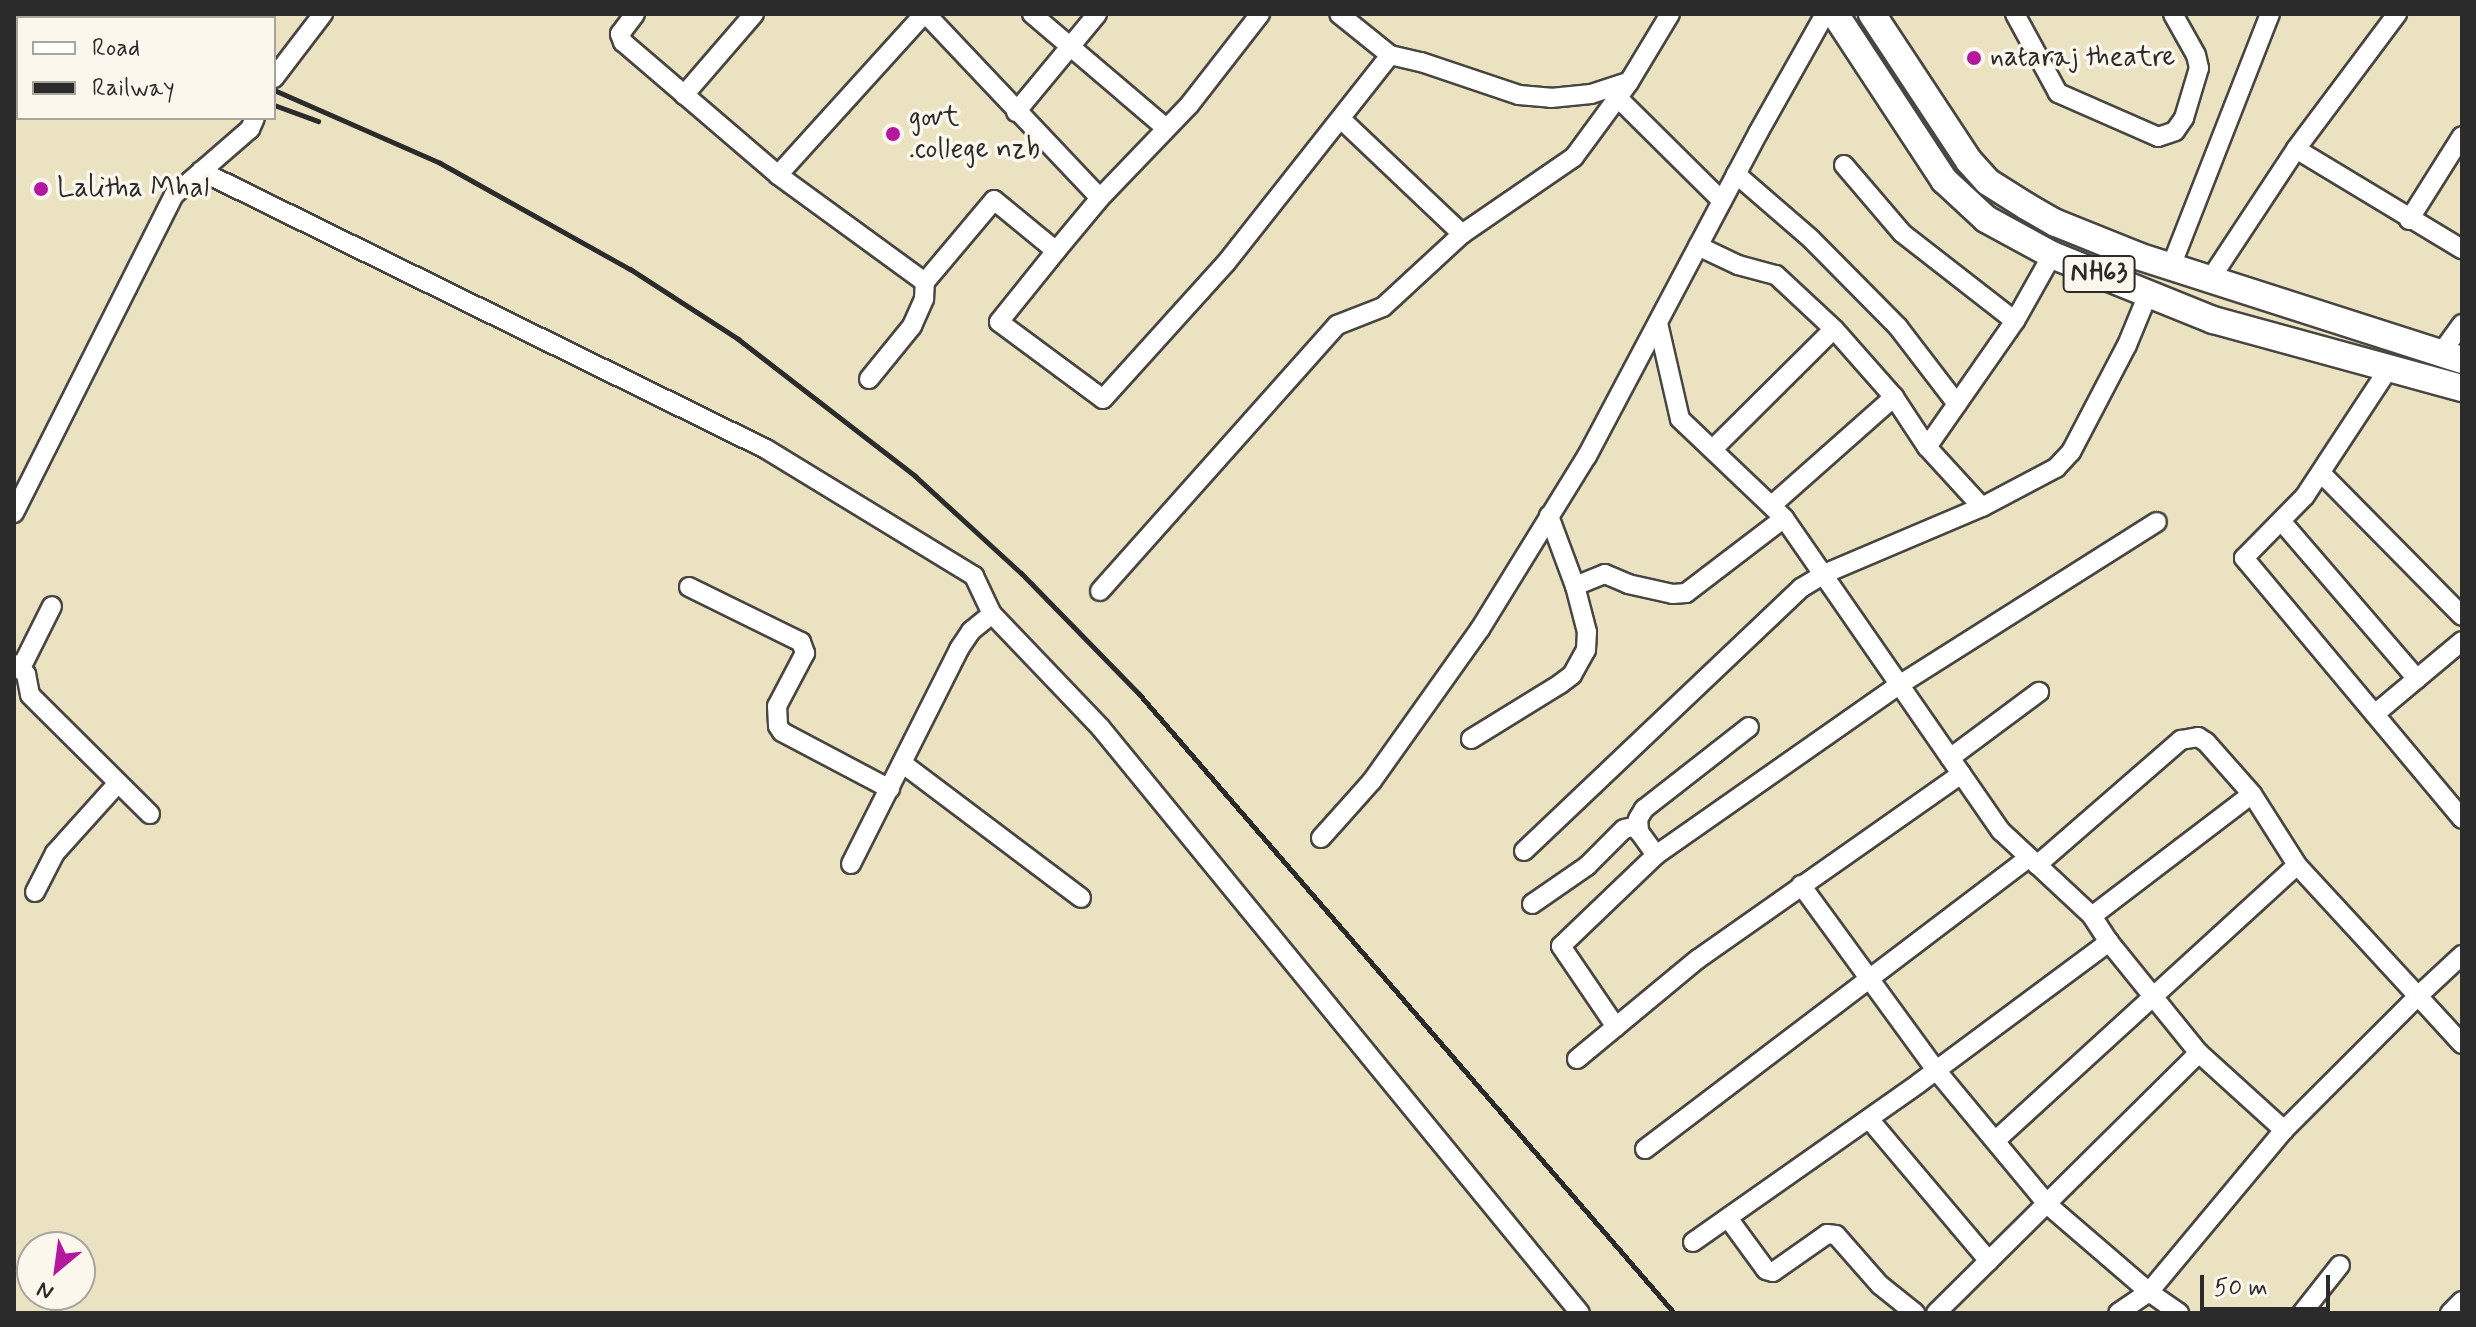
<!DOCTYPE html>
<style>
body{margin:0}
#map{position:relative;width:2476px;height:1327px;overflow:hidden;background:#ebe2c1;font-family:Mynerve,sans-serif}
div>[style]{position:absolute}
.roads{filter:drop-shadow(2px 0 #484642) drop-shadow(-2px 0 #484642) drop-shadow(0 2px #484642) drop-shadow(0 -2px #484642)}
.minor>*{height:18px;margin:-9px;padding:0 9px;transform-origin:9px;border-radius:9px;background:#fff}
.highway>*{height:26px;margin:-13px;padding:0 13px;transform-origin:13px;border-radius:13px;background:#fff}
.rail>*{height:5px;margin:-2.5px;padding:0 2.5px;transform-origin:2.5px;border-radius:2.5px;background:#2b2b2b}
.dots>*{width:22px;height:22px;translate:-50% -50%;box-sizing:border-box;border:4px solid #fbf7ec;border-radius:50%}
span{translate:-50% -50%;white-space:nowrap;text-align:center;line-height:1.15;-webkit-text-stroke:7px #fbf7ec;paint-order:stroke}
.shield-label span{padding:2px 6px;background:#fbf7ec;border:2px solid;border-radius:6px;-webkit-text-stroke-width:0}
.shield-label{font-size:26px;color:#2b2b2b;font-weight:700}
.poi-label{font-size:28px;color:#2b2b2b}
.left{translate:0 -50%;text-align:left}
.frame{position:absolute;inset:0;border:16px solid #2b2b2b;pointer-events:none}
.legend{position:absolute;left:16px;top:16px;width:260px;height:104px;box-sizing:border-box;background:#fbf7ec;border:2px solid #a8a59f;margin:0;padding:10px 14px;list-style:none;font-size:24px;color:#2b2b2b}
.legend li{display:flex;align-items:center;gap:16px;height:40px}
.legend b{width:40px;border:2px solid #a8a59f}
.north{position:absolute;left:16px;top:1231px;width:80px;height:80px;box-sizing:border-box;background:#fbf7ec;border:2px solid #a8a59f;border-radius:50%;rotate:209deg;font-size:22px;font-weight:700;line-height:32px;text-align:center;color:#2b2b2b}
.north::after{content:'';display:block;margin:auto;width:28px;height:36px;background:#b5179e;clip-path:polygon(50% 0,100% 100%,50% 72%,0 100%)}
.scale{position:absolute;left:2200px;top:1275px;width:130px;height:36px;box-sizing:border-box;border:4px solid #2b2b2b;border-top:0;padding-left:10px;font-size:24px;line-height:28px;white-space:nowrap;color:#2b2b2b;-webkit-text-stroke:6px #fbf7ec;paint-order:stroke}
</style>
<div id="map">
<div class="roads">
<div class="minor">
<i style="left:210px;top:14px;width:9px;rotate:27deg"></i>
<i style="left:635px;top:14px;width:25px;rotate:127deg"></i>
<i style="left:620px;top:34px;width:9px;rotate:69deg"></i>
<i style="left:623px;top:42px;width:204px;rotate:40.6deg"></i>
<i style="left:778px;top:175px;width:217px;rotate:-47.8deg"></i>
<i style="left:926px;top:14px;width:253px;rotate:46.6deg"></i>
<i style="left:1032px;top:14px;width:176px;rotate:40.4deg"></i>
<i style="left:2015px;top:14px;width:90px;rotate:61.4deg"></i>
<i style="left:2058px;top:93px;width:109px;rotate:23.7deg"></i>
<i style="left:2158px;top:137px;width:18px;rotate:-19deg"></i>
<i style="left:2175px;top:131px;width:16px;rotate:-55deg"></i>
<i style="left:2184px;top:118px;width:52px;rotate:-73.3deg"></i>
<i style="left:2199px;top:68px;width:13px;rotate:-103deg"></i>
<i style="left:2196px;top:55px;width:47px;rotate:-119.3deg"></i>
<i style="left:1390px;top:55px;width:32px;rotate:13deg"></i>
<i style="left:1421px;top:62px;width:103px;rotate:18.6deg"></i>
<i style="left:1519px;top:95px;width:32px;rotate:5deg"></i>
<i style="left:1551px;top:98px;width:40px;rotate:-5.7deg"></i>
<i style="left:1591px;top:94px;width:40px;rotate:-18deg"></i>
<i style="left:274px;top:78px;width:81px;rotate:-52.6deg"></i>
<i style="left:684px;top:95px;width:107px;rotate:-49.2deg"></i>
<i style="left:1618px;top:98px;width:146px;rotate:44.7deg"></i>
<i style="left:1016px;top:112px;width:127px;rotate:-50.4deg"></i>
<i style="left:1341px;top:119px;width:167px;rotate:43.5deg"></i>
<i style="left:1462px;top:234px;width:136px;rotate:-34.5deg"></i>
<i style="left:1574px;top:157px;width:93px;rotate:-53.7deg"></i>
<i style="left:1629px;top:82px;width:79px;rotate:-58.9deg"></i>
<i style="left:2296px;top:149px;width:194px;rotate:31.1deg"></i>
<i style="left:1844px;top:165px;width:89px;rotate:49.5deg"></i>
<i style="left:1902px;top:233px;width:143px;rotate:37.9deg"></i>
<i style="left:2015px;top:321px;width:76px;rotate:-60.7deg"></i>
<i style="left:201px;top:171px;width:630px;rotate:26.2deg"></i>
<i style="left:766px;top:449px;width:244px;rotate:31.4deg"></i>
<i style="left:974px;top:576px;width:42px;rotate:64.7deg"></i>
<i style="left:992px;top:614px;width:156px;rotate:46.3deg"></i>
<i style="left:1100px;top:727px;width:757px;rotate:50.68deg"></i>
<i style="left:1736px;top:174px;width:99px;rotate:40.9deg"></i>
<i style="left:1811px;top:239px;width:124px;rotate:45.3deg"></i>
<i style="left:1898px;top:327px;width:97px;rotate:52.5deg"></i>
<i style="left:778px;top:175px;width:182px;rotate:36.1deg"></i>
<i style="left:925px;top:282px;width:107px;rotate:-49.9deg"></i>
<i style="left:994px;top:200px;width:80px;rotate:39.4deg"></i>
<i style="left:1056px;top:251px;width:91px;rotate:128.8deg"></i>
<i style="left:999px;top:322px;width:129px;rotate:36.5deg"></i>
<i style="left:1103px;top:399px;width:183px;rotate:-47.9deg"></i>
<i style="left:1226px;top:263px;width:265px;rotate:-51.7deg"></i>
<i style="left:1390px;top:55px;width:65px;rotate:-141.2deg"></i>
<i style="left:2409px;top:220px;width:99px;rotate:-57.8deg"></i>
<i style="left:1698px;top:246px;width:44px;rotate:25.4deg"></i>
<i style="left:1738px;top:265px;width:39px;rotate:15deg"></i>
<i style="left:1776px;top:275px;width:79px;rotate:43deg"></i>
<i style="left:1834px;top:329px;width:91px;rotate:48.6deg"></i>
<i style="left:1894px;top:397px;width:60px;rotate:56.6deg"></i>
<i style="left:1927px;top:447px;width:81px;rotate:47.5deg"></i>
<i style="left:1982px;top:507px;width:84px;rotate:-27.8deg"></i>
<i style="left:2056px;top:468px;width:22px;rotate:-47deg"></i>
<i style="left:2071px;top:452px;width:121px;rotate:-62.4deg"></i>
<i style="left:2127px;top:345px;width:55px;rotate:-67.6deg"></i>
<i style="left:1056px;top:251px;width:69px;rotate:-50.3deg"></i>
<i style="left:1100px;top:198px;width:130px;rotate:-46.2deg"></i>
<i style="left:1190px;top:104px;width:114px;rotate:-52.1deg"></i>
<i style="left:2172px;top:264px;width:269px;rotate:-68.6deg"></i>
<i style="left:2211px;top:278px;width:154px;rotate:-56.6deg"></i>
<i style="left:2296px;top:149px;width:169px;rotate:-53.2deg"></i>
<i style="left:1658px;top:323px;width:98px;rotate:77.1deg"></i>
<i style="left:1680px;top:419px;width:144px;rotate:43.6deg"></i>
<i style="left:1784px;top:518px;width:381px;rotate:55.3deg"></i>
<i style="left:2001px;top:831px;width:125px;rotate:43deg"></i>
<i style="left:2092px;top:916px;width:31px;rotate:57deg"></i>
<i style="left:2109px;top:942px;width:143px;rotate:51deg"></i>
<i style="left:2199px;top:1053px;width:115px;rotate:42.2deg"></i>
<i style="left:2284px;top:1130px;width:211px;rotate:129.8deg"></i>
<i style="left:2149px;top:1292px;width:37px;rotate:146deg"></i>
<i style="left:2441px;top:353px;width:36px;rotate:-54deg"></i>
<i style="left:2389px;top:368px;width:153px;rotate:123.3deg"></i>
<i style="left:2305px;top:496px;width:87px;rotate:134.5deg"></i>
<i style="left:2244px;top:558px;width:340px;rotate:50.1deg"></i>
<i style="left:869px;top:379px;width:68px;rotate:-50.9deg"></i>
<i style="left:912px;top:326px;width:30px;rotate:-66deg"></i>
<i style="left:924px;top:299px;width:17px;rotate:-87deg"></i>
<i style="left:1927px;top:447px;width:154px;rotate:-55.1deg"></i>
<i style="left:1713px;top:449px;width:170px;rotate:-44.8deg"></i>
<i style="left:2322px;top:474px;width:199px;rotate:45.4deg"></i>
<i style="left:1772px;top:505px;width:163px;rotate:-41.5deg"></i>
<i style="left:14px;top:513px;width:356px;rotate:-63.3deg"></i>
<i style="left:174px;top:195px;width:101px;rotate:-41deg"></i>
<i style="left:250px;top:129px;width:12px;rotate:-66deg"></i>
<i style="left:2282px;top:522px;width:207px;rotate:49.3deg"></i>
<i style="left:1575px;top:586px;width:32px;rotate:-22deg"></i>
<i style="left:1605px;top:574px;width:25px;rotate:23deg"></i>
<i style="left:1628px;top:584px;width:46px;rotate:12.5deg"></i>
<i style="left:1673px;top:594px;width:13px;rotate:-4deg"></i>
<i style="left:1686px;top:593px;width:123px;rotate:-37.4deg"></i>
<i style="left:689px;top:587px;width:125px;rotate:26.2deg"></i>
<i style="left:801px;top:642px;width:12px;rotate:70deg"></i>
<i style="left:805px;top:653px;width:60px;rotate:117.8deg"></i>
<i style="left:777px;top:706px;width:20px;rotate:87deg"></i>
<i style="left:778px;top:726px;width:7px;rotate:56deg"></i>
<i style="left:782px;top:732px;width:122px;rotate:27.8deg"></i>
<i style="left:1100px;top:591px;width:356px;rotate:-48.3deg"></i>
<i style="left:1337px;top:325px;width:49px;rotate:-21.4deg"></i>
<i style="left:1383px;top:307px;width:108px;rotate:-42.7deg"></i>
<i style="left:14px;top:664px;width:16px;rotate:40deg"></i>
<i style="left:26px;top:674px;width:21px;rotate:79deg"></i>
<i style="left:30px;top:695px;width:169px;rotate:44.8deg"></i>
<i style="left:21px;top:668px;width:69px;rotate:-63.4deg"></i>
<i style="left:2376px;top:713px;width:112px;rotate:-39.9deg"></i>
<i style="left:1471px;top:739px;width:105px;rotate:-31.7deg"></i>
<i style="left:1560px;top:684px;width:15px;rotate:-37deg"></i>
<i style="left:1572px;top:675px;width:29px;rotate:-61deg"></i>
<i style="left:1586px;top:650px;width:18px;rotate:-87deg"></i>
<i style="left:1587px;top:632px;width:48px;rotate:-104.6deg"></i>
<i style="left:1575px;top:586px;width:75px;rotate:-110.4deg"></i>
<i style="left:1950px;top:758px;width:111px;rotate:-36.6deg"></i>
<i style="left:902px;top:763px;width:224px;rotate:37deg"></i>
<i style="left:1321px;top:838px;width:76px;rotate:-48.2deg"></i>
<i style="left:1372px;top:781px;width:186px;rotate:-54.6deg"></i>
<i style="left:1480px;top:629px;width:203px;rotate:-58.3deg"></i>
<i style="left:1587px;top:456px;width:365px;rotate:-62.1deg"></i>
<i style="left:1758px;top:133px;width:137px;rotate:-60.6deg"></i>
<i style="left:1524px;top:851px;width:382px;rotate:-43.5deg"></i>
<i style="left:1801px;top:588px;width:27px;rotate:-31deg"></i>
<i style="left:1824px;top:574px;width:172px;rotate:-23deg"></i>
<i style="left:1656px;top:855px;width:29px;rotate:-126deg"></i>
<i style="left:1639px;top:832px;width:13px;rotate:-94deg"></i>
<i style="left:1638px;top:819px;width:12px;rotate:-59deg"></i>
<i style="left:1644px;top:809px;width:133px;rotate:-38deg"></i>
<i style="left:851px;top:864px;width:241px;rotate:-63.3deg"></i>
<i style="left:959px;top:649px;width:22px;rotate:-56deg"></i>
<i style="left:971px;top:631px;width:27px;rotate:-39deg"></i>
<i style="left:2037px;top:865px;width:191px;rotate:-41deg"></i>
<i style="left:2181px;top:740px;width:17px;rotate:-10deg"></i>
<i style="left:2198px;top:737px;width:9px;rotate:32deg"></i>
<i style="left:2206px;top:742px;width:69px;rotate:48.5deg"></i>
<i style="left:2252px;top:794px;width:84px;rotate:57.6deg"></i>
<i style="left:2297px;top:865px;width:178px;rotate:47.3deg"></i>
<i style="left:2418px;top:996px;width:190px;rotate:135deg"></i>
<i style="left:1801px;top:885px;width:229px;rotate:53.9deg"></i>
<i style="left:1936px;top:1070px;width:175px;rotate:50.3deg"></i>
<i style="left:2048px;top:1205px;width:133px;rotate:40.7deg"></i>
<i style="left:2149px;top:1292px;width:37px;rotate:35deg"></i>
<i style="left:35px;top:892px;width:44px;rotate:-62.9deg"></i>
<i style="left:55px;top:853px;width:94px;rotate:-48deg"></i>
<i style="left:1532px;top:904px;width:67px;rotate:-34.6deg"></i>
<i style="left:1587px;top:866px;width:52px;rotate:-45deg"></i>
<i style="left:1624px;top:829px;width:13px;rotate:-13deg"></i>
<i style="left:2092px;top:916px;width:201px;rotate:-37.3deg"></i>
<i style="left:2462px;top:955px;width:60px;rotate:137deg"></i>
<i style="left:2418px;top:996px;width:65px;rotate:47.5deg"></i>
<i style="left:1616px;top:1027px;width:98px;rotate:-124.2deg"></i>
<i style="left:1561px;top:946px;width:132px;rotate:-43.8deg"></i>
<i style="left:1656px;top:855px;width:297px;rotate:-35deg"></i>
<i style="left:1899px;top:685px;width:305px;rotate:-32.3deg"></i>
<i style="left:1577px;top:1059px;width:157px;rotate:-39.6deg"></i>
<i style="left:1698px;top:959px;width:322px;rotate:-35.1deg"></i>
<i style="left:1869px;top:1119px;width:186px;rotate:49.8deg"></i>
<i style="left:1995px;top:1141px;width:409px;rotate:-42.4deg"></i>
<i style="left:1645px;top:1149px;width:482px;rotate:-37.2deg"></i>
<i style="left:1728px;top:1218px;width:64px;rotate:53.8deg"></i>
<i style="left:1766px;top:1270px;width:7px;rotate:16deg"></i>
<i style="left:1773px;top:1272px;width:66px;rotate:-35.1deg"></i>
<i style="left:1827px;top:1234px;width:9px;rotate:6deg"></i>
<i style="left:1836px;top:1235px;width:67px;rotate:48.7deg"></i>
<i style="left:1880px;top:1285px;width:45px;rotate:38.7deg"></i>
<i style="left:1693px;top:1242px;width:276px;rotate:-35.1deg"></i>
<i style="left:1919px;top:1083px;width:237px;rotate:-36.6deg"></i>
<i style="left:1936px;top:1313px;width:370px;rotate:-44.7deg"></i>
<i style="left:2302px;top:1313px;width:61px;rotate:-51.6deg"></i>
<i style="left:2450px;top:1313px;width:17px;rotate:-45deg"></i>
</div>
<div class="highway">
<i style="left:1835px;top:14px;width:199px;rotate:56.7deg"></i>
<i style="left:1944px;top:180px;width:57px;rotate:42.9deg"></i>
<i style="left:1986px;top:219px;width:75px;rotate:28.6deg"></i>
<i style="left:2052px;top:255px;width:174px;rotate:22deg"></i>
<i style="left:2213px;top:320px;width:258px;rotate:15.3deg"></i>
<i style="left:1872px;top:14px;width:176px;rotate:56.6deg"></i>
<i style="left:1969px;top:161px;width:28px;rotate:48deg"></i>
<i style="left:1988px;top:182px;width:45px;rotate:32.3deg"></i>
<i style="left:2026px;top:206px;width:34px;rotate:30deg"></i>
<i style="left:2056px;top:223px;width:88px;rotate:21.9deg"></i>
<i style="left:2138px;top:256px;width:340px;rotate:17.8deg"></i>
</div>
</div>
<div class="rail">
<i style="left:46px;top:14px;width:16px;rotate:15deg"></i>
<i style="left:14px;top:20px;width:4px;rotate:14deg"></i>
<i style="left:274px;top:90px;width:181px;rotate:23.7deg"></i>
<i style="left:440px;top:163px;width:218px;rotate:29.2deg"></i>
<i style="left:630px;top:269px;width:129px;rotate:32.9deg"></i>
<i style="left:738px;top:339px;width:224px;rotate:37.7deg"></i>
<i style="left:915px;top:476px;width:144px;rotate:42.5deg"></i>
<i style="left:1021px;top:573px;width:169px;rotate:45.7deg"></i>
<i style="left:1139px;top:694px;width:818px;rotate:49.16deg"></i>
<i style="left:274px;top:105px;width:47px;rotate:20deg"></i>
</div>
<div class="dots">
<i style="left:1974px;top:58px;background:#b5179e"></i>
<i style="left:893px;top:134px;background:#b5179e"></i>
<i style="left:41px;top:189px;background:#b5179e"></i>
</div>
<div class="shield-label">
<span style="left:2099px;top:274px">NH63</span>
</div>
<div class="poi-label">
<span class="left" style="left:1990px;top:58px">nataraj theatre</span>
<span class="left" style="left:909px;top:134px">govt<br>.college nzb</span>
<span class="left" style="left:57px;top:189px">Lalitha Mhal</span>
</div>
<div class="frame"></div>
<ul class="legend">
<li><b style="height:10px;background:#fff"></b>Road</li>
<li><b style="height:10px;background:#2b2b2b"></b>Railway</li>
</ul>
<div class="north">N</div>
<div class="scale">50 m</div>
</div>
